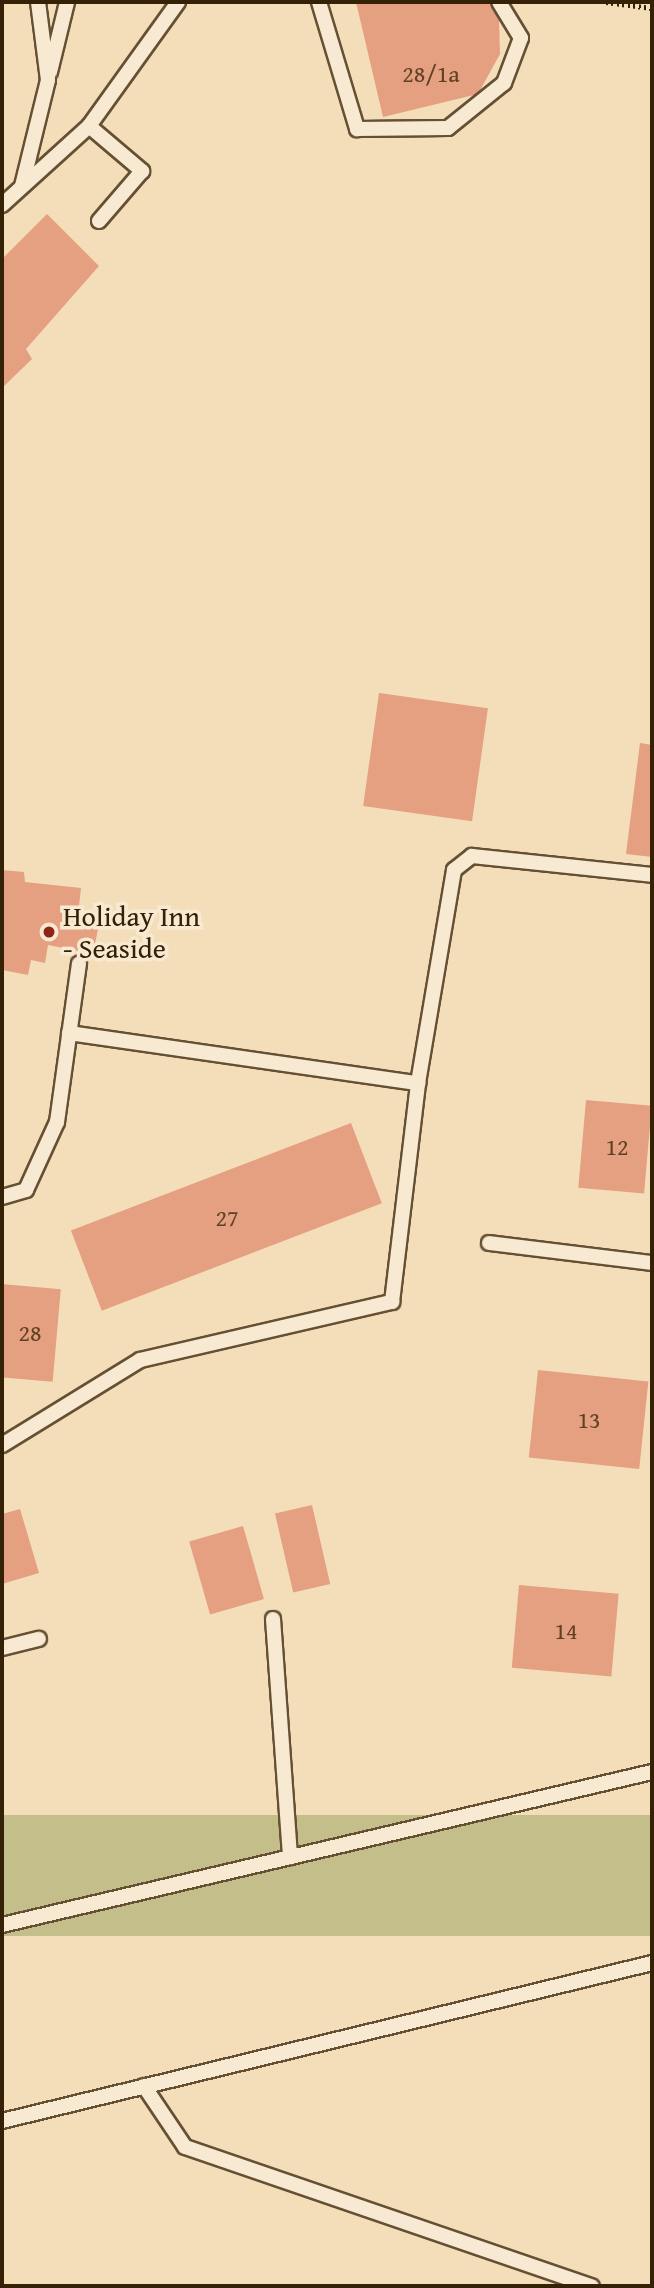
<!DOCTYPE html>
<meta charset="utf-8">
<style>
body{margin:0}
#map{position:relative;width:654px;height:2288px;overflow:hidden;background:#f4deba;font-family:"Gentium Book Plus",serif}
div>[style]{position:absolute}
.green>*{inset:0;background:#c4bf8a;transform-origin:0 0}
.building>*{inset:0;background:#e4a081;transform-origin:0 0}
.path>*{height:4.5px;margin-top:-2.25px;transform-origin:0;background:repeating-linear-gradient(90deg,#352106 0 2px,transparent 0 5.5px)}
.roads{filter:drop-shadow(2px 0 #655033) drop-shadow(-2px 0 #655033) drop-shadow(0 2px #655033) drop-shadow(0 -2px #655033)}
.lane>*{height:14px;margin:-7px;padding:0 7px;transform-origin:7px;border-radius:7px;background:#f8ead2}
.dots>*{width:19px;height:19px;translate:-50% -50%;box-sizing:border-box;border:4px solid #f8ead2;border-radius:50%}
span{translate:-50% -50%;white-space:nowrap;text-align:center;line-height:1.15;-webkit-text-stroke:7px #f8ead2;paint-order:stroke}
.number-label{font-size:24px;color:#614125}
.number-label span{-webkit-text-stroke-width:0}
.poi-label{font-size:28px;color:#352106}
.left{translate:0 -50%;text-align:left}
.frame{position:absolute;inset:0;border:4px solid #352106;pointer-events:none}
</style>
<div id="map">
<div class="green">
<i style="left:652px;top:1815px;width:121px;height:669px;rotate:90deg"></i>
</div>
<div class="building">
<i style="clip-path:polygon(356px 2px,490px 2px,499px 20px,500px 54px,478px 94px,383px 117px)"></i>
<i style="clip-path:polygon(47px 214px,99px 266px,26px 349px,32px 359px,2px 388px,2px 259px)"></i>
<i style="left:379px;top:693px;width:110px;height:114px;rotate:8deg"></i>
<i style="clip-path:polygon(640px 743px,652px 745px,652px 857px,626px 854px)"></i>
<i style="clip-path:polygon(2px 870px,24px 872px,25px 882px,81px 888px,78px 915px,100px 919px,93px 954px,48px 945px,45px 963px,31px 960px,28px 975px,2px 970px)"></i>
<i style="left:586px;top:1100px;width:66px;height:88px;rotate:5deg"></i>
<i style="left:351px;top:1123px;width:86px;height:300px;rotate:69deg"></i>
<i style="left:2px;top:1284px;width:59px;height:93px;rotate:5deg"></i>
<i style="left:538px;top:1370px;width:111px;height:88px;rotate:6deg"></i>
<i style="left:312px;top:1505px;width:81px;height:38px;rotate:77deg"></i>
<i style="clip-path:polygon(20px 1509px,39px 1573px,2px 1584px,2px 1514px)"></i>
<i style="left:243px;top:1526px;width:76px;height:56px;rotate:74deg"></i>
<i style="left:519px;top:1585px;width:100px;height:83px;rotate:5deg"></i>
</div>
<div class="path">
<i style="left:606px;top:2px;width:46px;rotate:7.4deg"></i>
</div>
<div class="roads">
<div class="lane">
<i style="left:319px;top:2px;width:133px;rotate:73.3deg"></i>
<i style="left:357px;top:129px;width:91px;rotate:-0.6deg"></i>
<i style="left:448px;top:128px;width:72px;rotate:-38.8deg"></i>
<i style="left:504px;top:83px;width:48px;rotate:-69.3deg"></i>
<i style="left:521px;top:38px;width:42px;rotate:-121.4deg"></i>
<i style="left:50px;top:72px;width:72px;rotate:-76.3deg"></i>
<i style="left:89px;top:126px;width:70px;rotate:40.3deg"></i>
<i style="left:142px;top:171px;width:66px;rotate:130.7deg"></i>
<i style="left:22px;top:186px;width:109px;rotate:-76.2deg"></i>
<i style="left:48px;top:80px;width:79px;rotate:-97.3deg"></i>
<i style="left:2px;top:205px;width:118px;rotate:-42.2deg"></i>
<i style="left:89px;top:126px;width:153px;rotate:-54.3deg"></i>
<i style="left:69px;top:1033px;width:353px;rotate:8.2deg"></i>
<i style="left:2px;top:1197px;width:25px;rotate:-16deg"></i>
<i style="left:26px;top:1190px;width:75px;rotate:-65.5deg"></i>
<i style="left:57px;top:1122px;width:160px;rotate:-82.1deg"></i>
<i style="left:489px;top:1243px;width:164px;rotate:7deg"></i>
<i style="left:2px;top:1445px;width:162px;rotate:-31.6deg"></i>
<i style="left:140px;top:1360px;width:259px;rotate:-13deg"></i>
<i style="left:392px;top:1302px;width:221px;rotate:-83.2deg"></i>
<i style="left:418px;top:1083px;width:216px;rotate:-80.4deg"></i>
<i style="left:454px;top:870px;width:23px;rotate:-38deg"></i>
<i style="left:472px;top:856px;width:181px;rotate:6deg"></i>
<i style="left:273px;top:1619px;width:239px;rotate:85.9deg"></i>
<i style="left:2px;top:1648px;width:38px;rotate:-14deg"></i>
<i style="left:2px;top:1925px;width:668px;rotate:-13.25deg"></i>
<i style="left:144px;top:2086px;width:73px;rotate:56.1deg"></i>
<i style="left:185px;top:2147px;width:430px;rotate:18.9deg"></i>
<i style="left:2px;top:2121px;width:669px;rotate:-13.66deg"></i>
</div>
</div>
<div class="dots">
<i style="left:49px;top:932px;background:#8f2418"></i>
</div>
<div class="number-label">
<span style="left:431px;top:74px">28/1а</span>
<span style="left:617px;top:1147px">12</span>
<span style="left:227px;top:1218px">27</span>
<span style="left:30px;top:1333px">28</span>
<span style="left:589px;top:1420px">13</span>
<span style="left:566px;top:1631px">14</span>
</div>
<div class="poi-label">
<span class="left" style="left:63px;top:932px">Holiday Inn<br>- Seaside</span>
</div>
<div class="frame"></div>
</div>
